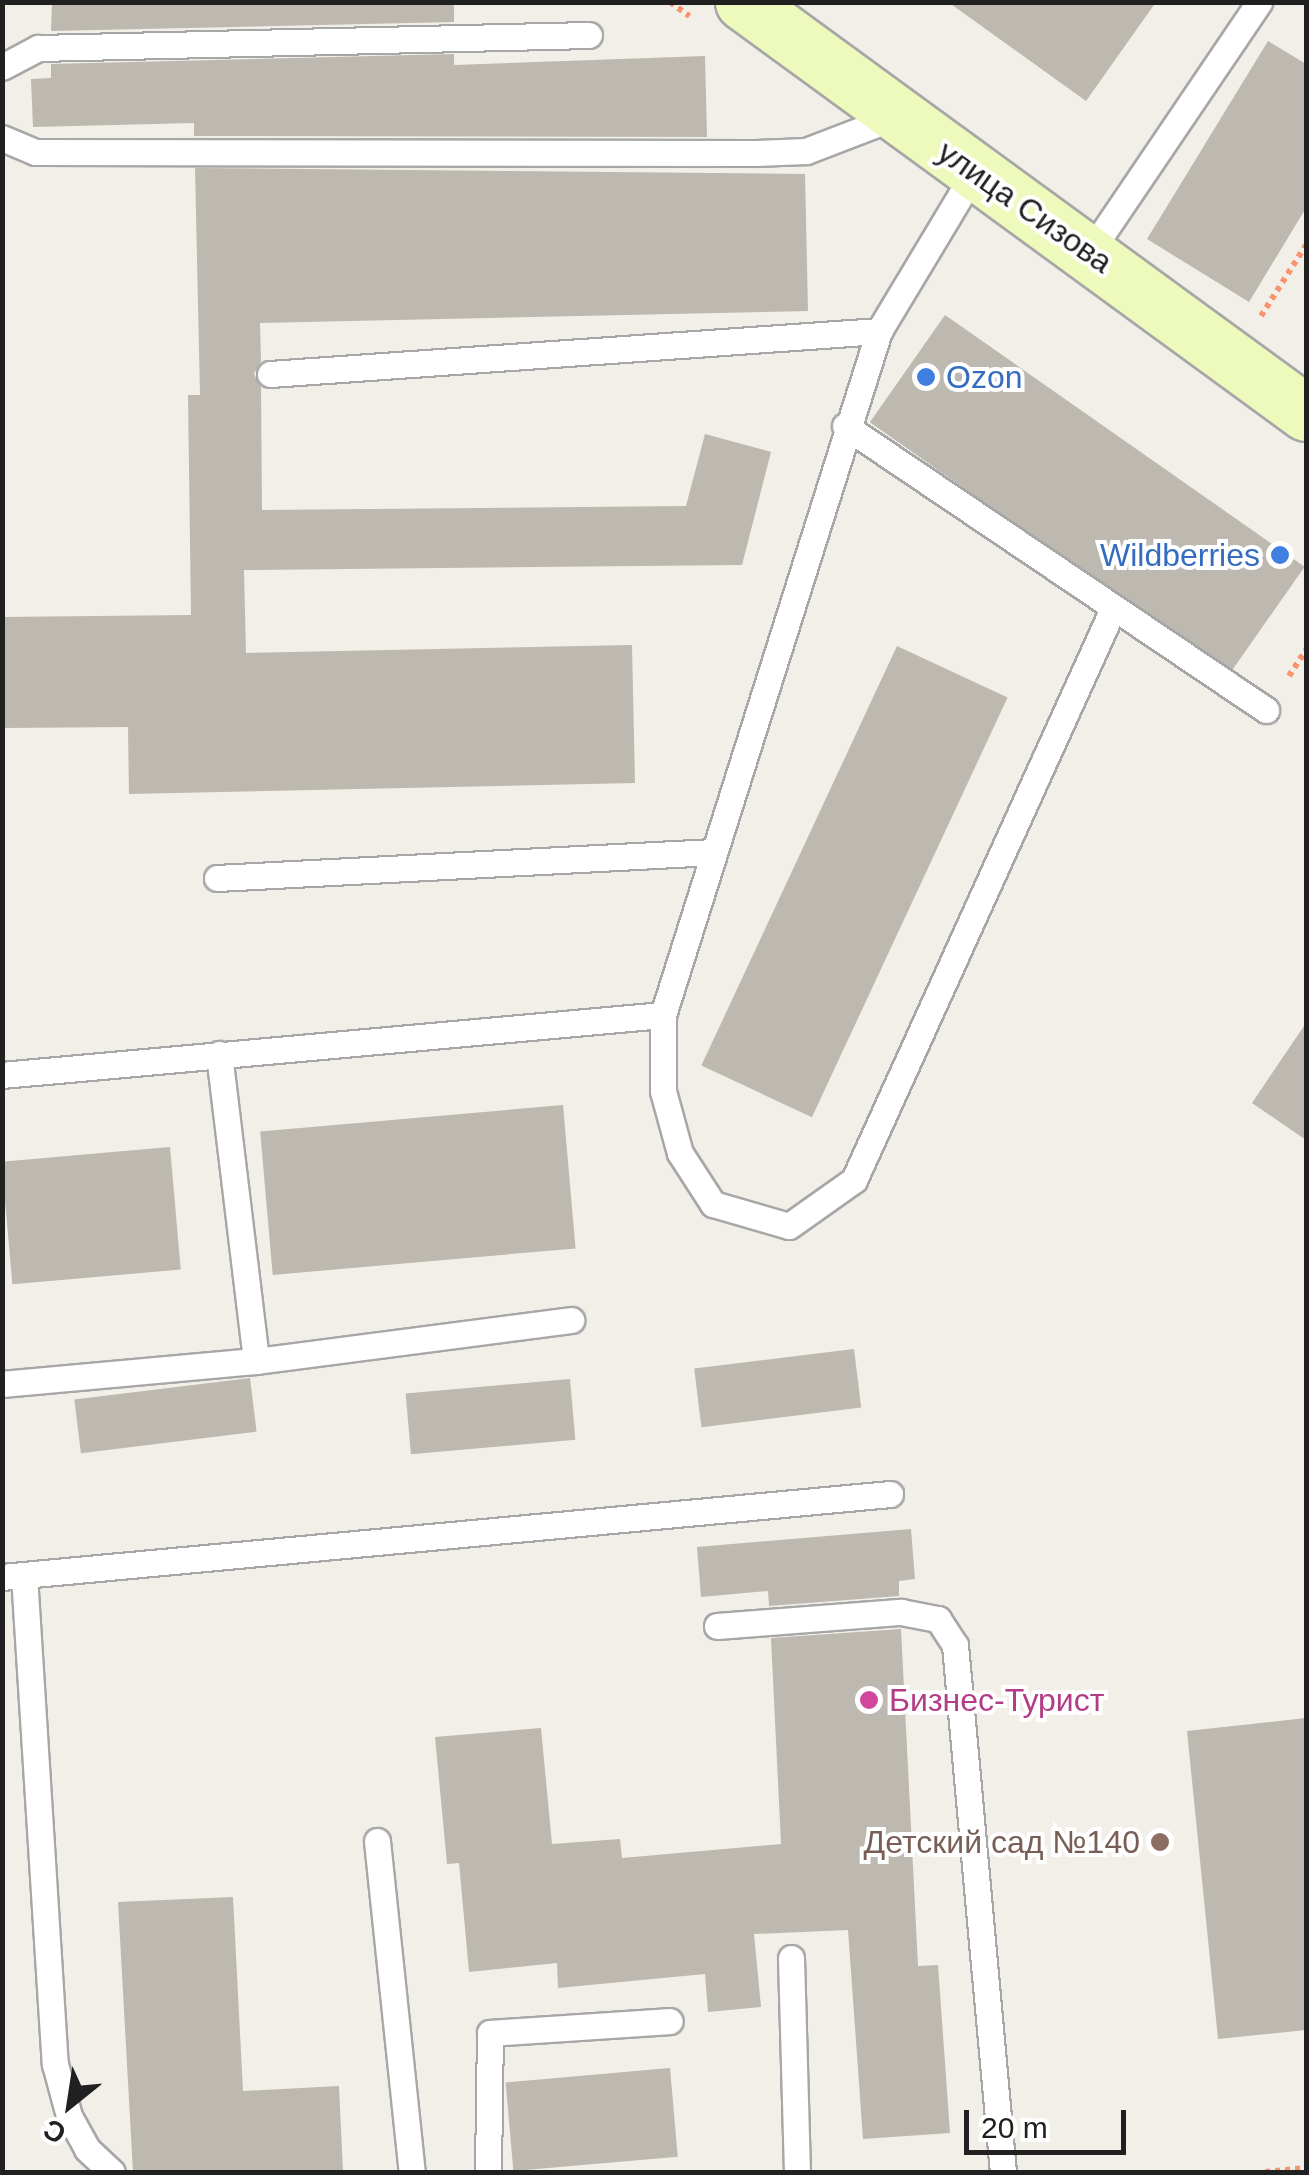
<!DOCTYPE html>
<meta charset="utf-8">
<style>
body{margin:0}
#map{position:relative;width:1309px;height:2175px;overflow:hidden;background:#f1efe7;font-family:Arial,sans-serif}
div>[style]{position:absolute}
.building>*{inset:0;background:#bdb8b0;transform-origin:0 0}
.path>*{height:6px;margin-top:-3px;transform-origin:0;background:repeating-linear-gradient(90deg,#fa936e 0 5px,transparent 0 10px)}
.roads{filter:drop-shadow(2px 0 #a7a7a7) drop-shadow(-2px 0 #a7a7a7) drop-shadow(0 2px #a7a7a7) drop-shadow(0 -2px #a7a7a7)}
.lane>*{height:25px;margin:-12.5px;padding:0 12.5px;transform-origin:12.5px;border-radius:12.5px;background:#fff}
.secondary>*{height:55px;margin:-27.5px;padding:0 27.5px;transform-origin:27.5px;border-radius:27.5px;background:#edfabb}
.dots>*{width:28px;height:28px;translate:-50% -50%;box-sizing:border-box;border:5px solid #fff;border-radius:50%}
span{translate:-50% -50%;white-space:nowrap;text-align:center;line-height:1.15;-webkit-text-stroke:8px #fff;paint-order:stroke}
.street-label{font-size:32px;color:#202020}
.shop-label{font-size:32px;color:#366cbe}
.left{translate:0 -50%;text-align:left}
.right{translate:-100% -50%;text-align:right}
.hotel-label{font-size:32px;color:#b23c85}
.education-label{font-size:32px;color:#785e54}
.frame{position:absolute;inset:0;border:5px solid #202020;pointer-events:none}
.north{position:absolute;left:20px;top:2055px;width:100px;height:100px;-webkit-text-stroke:8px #fff;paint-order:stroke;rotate:210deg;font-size:28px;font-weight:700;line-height:40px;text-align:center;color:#202020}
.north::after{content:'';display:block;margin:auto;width:35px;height:45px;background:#202020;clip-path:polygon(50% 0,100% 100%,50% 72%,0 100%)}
.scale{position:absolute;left:964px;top:2110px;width:162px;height:45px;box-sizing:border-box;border:5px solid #202020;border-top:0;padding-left:12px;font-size:30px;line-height:35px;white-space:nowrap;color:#202020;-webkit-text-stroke:8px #fff;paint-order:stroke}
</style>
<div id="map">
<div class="building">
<i style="clip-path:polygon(52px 2px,454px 2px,454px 22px,51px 31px)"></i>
<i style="clip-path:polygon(948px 2px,1156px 2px,1086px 101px)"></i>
<i style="clip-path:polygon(1268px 41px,1306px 64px,1306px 208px,1249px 302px,1147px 239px)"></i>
<i style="clip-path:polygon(454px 54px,454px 65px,705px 56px,707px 137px,194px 136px,194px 123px,33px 127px,31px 79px,51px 78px,51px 64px)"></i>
<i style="clip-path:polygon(195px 168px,805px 174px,808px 311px,260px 323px,261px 361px,254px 374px,261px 387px,262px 510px,686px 506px,705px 434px,771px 452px,742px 565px,244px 570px,246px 653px,632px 645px,635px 783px,129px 794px,128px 727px,2px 728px,2px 617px,191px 615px,188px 395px,200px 395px)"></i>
<i style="left:945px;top:315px;width:439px;height:131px;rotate:35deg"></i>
<i style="left:897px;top:646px;width:122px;height:463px;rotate:25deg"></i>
<i style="clip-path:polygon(1306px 1023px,1306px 1140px,1252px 1103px)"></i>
<i style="left:563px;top:1105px;width:144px;height:304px;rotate:85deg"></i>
<i style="left:170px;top:1147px;width:123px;height:169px;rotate:85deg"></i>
<i style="left:854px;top:1349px;width:59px;height:161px;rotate:83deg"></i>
<i style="left:250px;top:1378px;width:54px;height:177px;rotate:83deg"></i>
<i style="left:570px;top:1379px;width:61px;height:165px;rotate:85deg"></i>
<i style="clip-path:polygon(911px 1529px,915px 1579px,899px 1581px,899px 1596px,769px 1606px,768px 1591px,701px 1597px,697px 1547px)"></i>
<i style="clip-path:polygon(901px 1629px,918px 1966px,938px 1965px,950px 2133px,863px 2139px,848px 1930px,754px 1934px,761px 2007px,708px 2012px,705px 1974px,558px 1988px,557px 1963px,469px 1972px,459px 1863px,447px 1864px,435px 1737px,541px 1728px,552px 1844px,620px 1839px,622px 1858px,781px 1844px,771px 1638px)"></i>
<i style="clip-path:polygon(1306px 1718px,1306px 2030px,1218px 2039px,1187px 1731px)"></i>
<i style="clip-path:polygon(233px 1897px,243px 2091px,339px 2086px,343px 2172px,133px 2172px,118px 1902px)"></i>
<i style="left:670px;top:2068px;width:89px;height:165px;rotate:85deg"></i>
</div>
<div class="path">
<i style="left:670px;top:2px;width:24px;rotate:36deg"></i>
<i style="left:1261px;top:316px;width:84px;rotate:-57.6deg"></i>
<i style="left:1289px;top:676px;width:31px;rotate:-57deg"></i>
<i style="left:1265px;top:2172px;width:41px;rotate:-5.6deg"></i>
</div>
<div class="roads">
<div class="lane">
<i style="left:2px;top:67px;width:41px;rotate:-27.8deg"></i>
<i style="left:38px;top:48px;width:551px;rotate:-1.35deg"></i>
<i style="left:2px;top:138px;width:36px;rotate:23deg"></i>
<i style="left:35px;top:152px;width:721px;rotate:0.08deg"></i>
<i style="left:756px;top:153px;width:50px;rotate:-2.3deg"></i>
<i style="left:806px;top:151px;width:97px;rotate:-21deg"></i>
<i style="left:1090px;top:252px;width:302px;rotate:-55.9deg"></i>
<i style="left:270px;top:374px;width:611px;rotate:-4.04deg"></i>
<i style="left:845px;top:426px;width:508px;rotate:34deg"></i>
<i style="left:217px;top:878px;width:495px;rotate:-3deg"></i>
<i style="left:663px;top:1015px;width:76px;rotate:90deg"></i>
<i style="left:663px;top:1091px;width:64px;rotate:74.7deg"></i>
<i style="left:680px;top:1153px;width:61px;rotate:57.1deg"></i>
<i style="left:713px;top:1204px;width:79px;rotate:16.1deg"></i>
<i style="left:789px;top:1226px;width:80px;rotate:-35.3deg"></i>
<i style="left:854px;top:1180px;width:625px;rotate:-65.61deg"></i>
<i style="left:219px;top:1054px;width:309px;rotate:83.1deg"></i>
<i style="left:2px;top:1075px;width:664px;rotate:-5.19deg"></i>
<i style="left:663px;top:1015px;width:717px;rotate:-72.47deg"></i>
<i style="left:879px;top:331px;width:184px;rotate:-59deg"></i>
<i style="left:2px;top:1384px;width:255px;rotate:-5.2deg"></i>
<i style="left:256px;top:1361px;width:318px;rotate:-7.4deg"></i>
<i style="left:24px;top:1575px;width:490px;rotate:86.4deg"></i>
<i style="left:55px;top:2064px;width:54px;rotate:74.9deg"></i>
<i style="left:69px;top:2116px;width:38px;rotate:61deg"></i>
<i style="left:87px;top:2149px;width:34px;rotate:43deg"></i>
<i style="left:2px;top:1577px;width:892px;rotate:-5.34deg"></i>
<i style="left:717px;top:1626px;width:185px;rotate:-4.4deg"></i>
<i style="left:901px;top:1612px;width:38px;rotate:11deg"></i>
<i style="left:938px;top:1619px;width:31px;rotate:57deg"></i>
<i style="left:955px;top:1645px;width:529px;rotate:84.8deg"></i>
<i style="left:377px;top:1841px;width:333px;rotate:84deg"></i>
<i style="left:791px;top:1958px;width:214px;rotate:88.4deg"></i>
<i style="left:488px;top:2172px;width:139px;rotate:-89.2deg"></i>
<i style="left:490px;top:2033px;width:180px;rotate:-3.8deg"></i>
</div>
<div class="secondary">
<i style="left:743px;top:2px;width:697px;rotate:36.13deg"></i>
</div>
</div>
<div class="dots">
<i style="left:926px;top:377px;background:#3f7fe0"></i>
<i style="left:1280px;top:555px;background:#3f7fe0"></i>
<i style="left:869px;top:1700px;background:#d1479c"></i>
<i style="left:1160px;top:1842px;background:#8d6e63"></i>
</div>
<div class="street-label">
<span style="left:1025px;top:207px;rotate:35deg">улица Сизова</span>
</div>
<div class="shop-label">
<span class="left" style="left:946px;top:377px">Ozon</span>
<span class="right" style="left:1260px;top:555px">Wildberries</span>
</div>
<div class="hotel-label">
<span class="left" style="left:889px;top:1700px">Бизнес-Турист</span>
</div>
<div class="education-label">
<span class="right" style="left:1140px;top:1842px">Детский сад №140</span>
</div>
<div class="frame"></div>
<div class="north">С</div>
<div class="scale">20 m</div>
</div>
